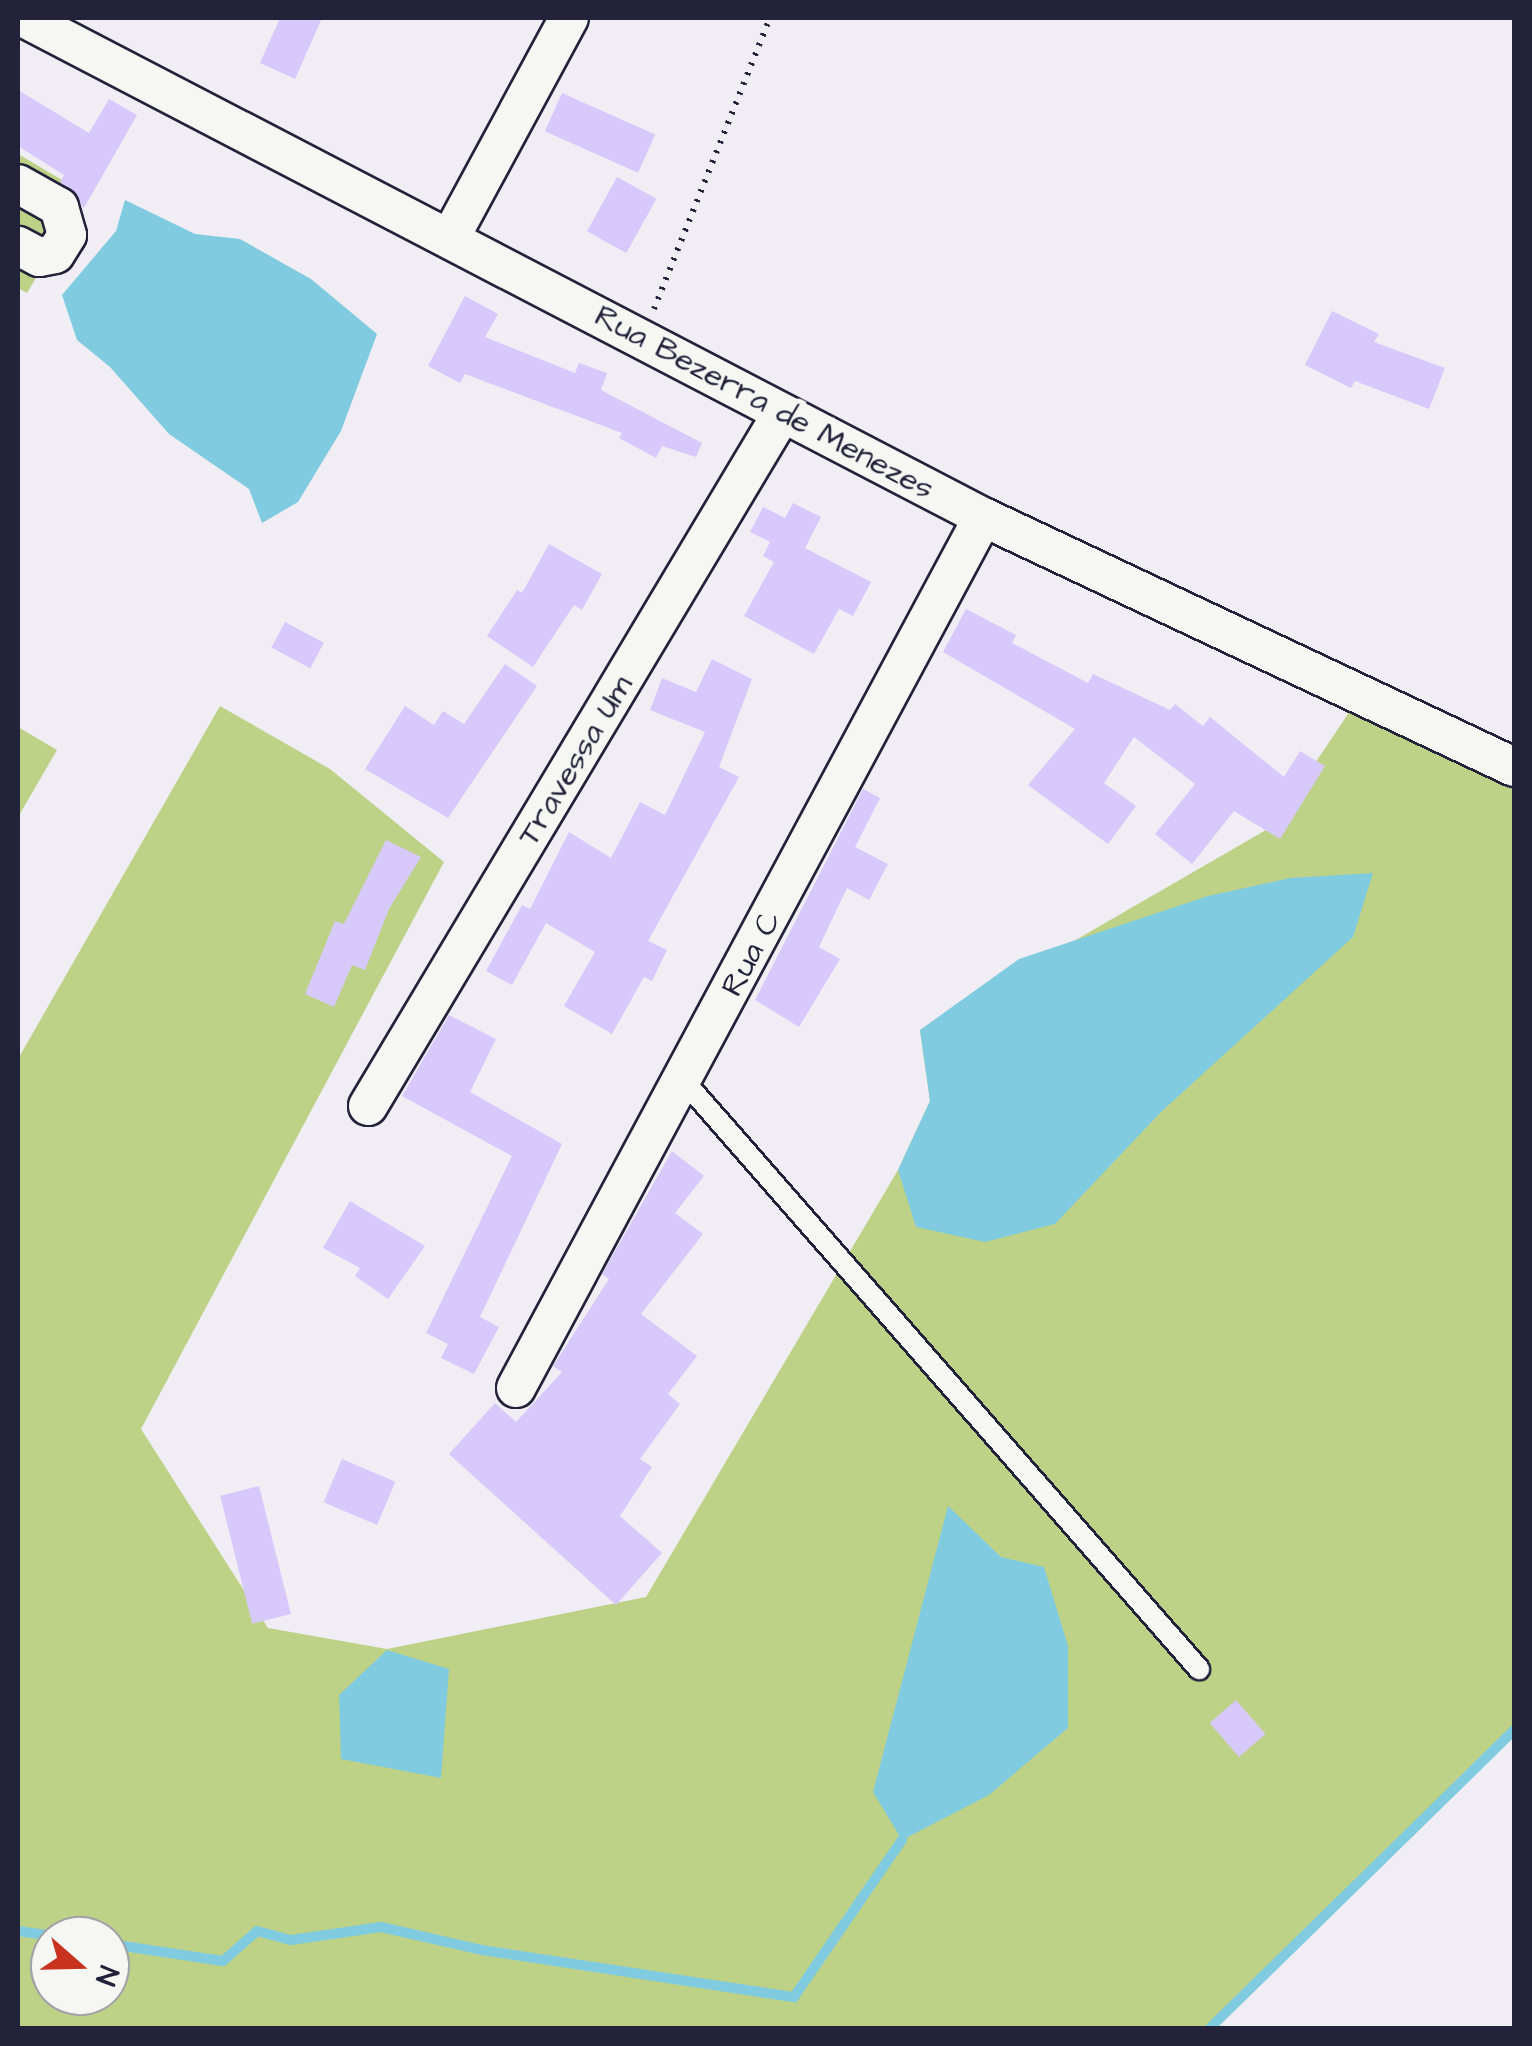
<!DOCTYPE html>
<style>
body{margin:0}
#map{position:relative;width:1532px;height:2046px;overflow:hidden;background:#f0edf4;font-family:"Architects Daughter",sans-serif}
div>[style]{position:absolute}
.green>*{inset:0;background:#bdd287}
.water>*{inset:0;background:#80cbdf}
.stream>*{height:10px;margin:-5px;padding:0 5px;transform-origin:5px;border-radius:5px;background:#80cbdf}
.building>*{inset:0;background:#d7c9fb;transform-origin:0 0}
.path>*{height:6px;margin-top:-3px;transform-origin:0;background:repeating-linear-gradient(90deg,#22223b 0 2.5px,transparent 0 10.5px)}
.roads{filter:drop-shadow(2px 0 #22223b) drop-shadow(-2px 0 #22223b) drop-shadow(0 2px #22223b) drop-shadow(0 -2px #22223b)}
.lane>*{height:20px;margin:-10px;padding:0 10px;transform-origin:10px;border-radius:10px;background:#f6f6f2}
.street>*{height:38px;margin:-19px;padding:0 19px;transform-origin:19px;border-radius:19px;background:#f6f6f2}
span{translate:-50% -50%;white-space:nowrap;text-align:center;line-height:1.15;-webkit-text-stroke:10px #f6f6f2;paint-order:stroke}
.street-label{font-size:32px;color:#22223b}
.frame{position:absolute;inset:0;border:20px solid #22223b;pointer-events:none}
.north{position:absolute;left:30px;top:1916px;width:100px;height:100px;box-sizing:border-box;background:#f6f6f2;border:2px solid #a1a1a9;border-radius:50%;rotate:110deg;font-size:28px;font-weight:700;line-height:40px;text-align:center;color:#22223b}
.north::after{content:'';display:block;margin:auto;width:35px;height:45px;background:#c8321e;clip-path:polygon(50% 0,100% 100%,50% 72%,0 100%)}
</style>
<div id="map">
<div class="green">
<i style="clip-path:polygon(18px 154px,86px 194px,27px 293px,18px 288px)"></i>
<i style="clip-path:polygon(evenodd,1354px 705px,1514px 783px,1514px 1730px,1210px 2028px,18px 2028px,18px 1059px,220px 706px,330px 769px,444px 862px,141px 1429px,268px 1628px,387px 1649px,646px 1597px,898px 1170px,930px 1101px,920px 1030px,1273px 826px,1354px 705px,50px 1936px,110px 1936px,110px 1996px,50px 1996px,50px 1936px)"></i>
<i style="clip-path:polygon(18px 727px,57px 750px,18px 817px)"></i>
</div>
<div class="water">
<i style="clip-path:polygon(125px 200px,195px 234px,240px 239px,311px 279px,377px 334px,341px 431px,298px 502px,262px 523px,249px 489px,169px 434px,110px 367px,77px 340px,62px 295px,116px 231px)"></i>
<i style="clip-path:polygon(1373px 873px,1353px 937px,1161px 1112px,1055px 1224px,985px 1242px,916px 1227px,898px 1170px,930px 1101px,920px 1030px,1019px 959px,1208px 896px,1290px 878px)"></i>
<i style="clip-path:polygon(948px 1506px,1001px 1557px,1044px 1567px,1068px 1646px,1068px 1728px,989px 1795px,902px 1840px,873px 1792px)"></i>
<i style="clip-path:polygon(387px 1650px,449px 1669px,441px 1778px,341px 1759px,339px 1695px)"></i>
</div>
<div class="stream">
<i style="left:18px;top:1931px;width:36px;rotate:8deg"></i>
<i style="left:110px;top:1944px;width:114px;rotate:8.6deg"></i>
<i style="left:223px;top:1961px;width:45px;rotate:-41.4deg"></i>
<i style="left:257px;top:1931px;width:35px;rotate:15deg"></i>
<i style="left:291px;top:1940px;width:91px;rotate:-8.2deg"></i>
<i style="left:381px;top:1927px;width:104px;rotate:12.8deg"></i>
<i style="left:482px;top:1950px;width:316px;rotate:8.6deg"></i>
<i style="left:794px;top:1997px;width:191px;rotate:-55.5deg"></i>
<i style="left:1210px;top:2028px;width:426px;rotate:-44.4deg"></i>
</div>
<div class="building">
<i style="clip-path:polygon(280px 18px,322px 18px,295px 79px,260px 63px)"></i>
<i style="clip-path:polygon(18px 90px,89px 133px,109px 99px,137px 115px,84px 208px,60px 182px,64px 175px,18px 146px)"></i>
<i style="left:562px;top:93px;width:102px;height:42px;rotate:24deg"></i>
<i style="left:617px;top:177px;width:45px;height:62px;rotate:29deg"></i>
<i style="clip-path:polygon(465px 296px,498px 314px,485px 337px,575px 373px,579px 363px,607px 373px,601px 390px,702px 443px,696px 457px,662px 446px,656px 458px,619px 438px,622px 433px,465px 374px,460px 383px,428px 366px)"></i>
<i style="clip-path:polygon(1332px 311px,1379px 334px,1374px 342px,1445px 368px,1429px 409px,1355px 381px,1351px 388px,1305px 365px)"></i>
<i style="clip-path:polygon(793px 503px,821px 517px,805px 548px,871px 582px,853px 616px,839px 609px,814px 654px,744px 616px,774px 562px,763px 556px,770px 542px,750px 532px,763px 507px,785px 518px)"></i>
<i style="clip-path:polygon(549px 544px,602px 574px,582px 610px,574px 605px,533px 667px,487px 636px,517px 590px,522px 593px)"></i>
<i style="clip-path:polygon(966px 609px,1016px 635px,1012px 643px,1088px 683px,1093px 674px,1170px 710px,1175px 704px,1203px 726px,1210px 717px,1284px 777px,1300px 751px,1325px 766px,1280px 839px,1234px 811px,1192px 864px,1155px 834px,1195px 784px,1134px 737px,1104px 783px,1136px 806px,1108px 844px,1028px 785px,1075px 729px,943px 652px)"></i>
<i style="left:285px;top:622px;width:44px;height:29px;rotate:28deg"></i>
<i style="clip-path:polygon(712px 659px,752px 679px,719px 767px,739px 777px,648px 941px,667px 950px,652px 981px,644px 977px,612px 1034px,564px 1006px,595px 952px,546px 923px,512px 985px,486px 971px,522px 905px,530px 909px,569px 832px,611px 858px,640px 802px,665px 815px,705px 732px,650px 710px,662px 678px,696px 692px)"></i>
<i style="clip-path:polygon(505px 664px,537px 686px,448px 818px,365px 769px,405px 706px,434px 725px,443px 711px,464px 724px)"></i>
<i style="clip-path:polygon(863px 789px,880px 798px,855px 847px,888px 864px,869px 900px,847px 888px,819px 947px,840px 959px,799px 1027px,755px 1000px)"></i>
<i style="clip-path:polygon(386px 840px,421px 857px,389px 909px,365px 970px,352px 965px,334px 1007px,305px 994px,335px 921px,344px 924px)"></i>
<i style="clip-path:polygon(449px 1015px,496px 1039px,470px 1092px,562px 1144px,480px 1317px,499px 1327px,474px 1374px,441px 1358px,448px 1344px,426px 1333px,512px 1156px,402px 1096px)"></i>
<i style="clip-path:polygon(672px 1151px,704px 1176px,675px 1213px,703px 1234px,641px 1314px,697px 1356px,668px 1394px,680px 1404px,640px 1459px,652px 1467px,620px 1516px,662px 1553px,616px 1605px,449px 1454px,495px 1403px,516px 1422px,562px 1372px,553px 1366px,609px 1279px,602px 1274px)"></i>
<i style="clip-path:polygon(350px 1201px,425px 1246px,388px 1299px,355px 1276px,360px 1268px,323px 1248px)"></i>
<i style="left:342px;top:1459px;width:58px;height:47px;rotate:23deg"></i>
<i style="left:259px;top:1486px;width:132px;height:40px;rotate:76deg"></i>
<i style="left:1236px;top:1700px;width:45px;height:35px;rotate:49deg"></i>
</div>
<div class="path">
<i style="left:654px;top:309px;width:313px;rotate:-68.3deg"></i>
</div>
<div class="roads">
<div class="lane">
<i style="left:684px;top:1081px;width:782px;rotate:48.79deg"></i>
</div>
<div class="street">
<i style="left:24px;top:18px;width:1081px;rotate:27.49deg"></i>
<i style="left:983px;top:517px;width:587px;rotate:25.21deg"></i>
<i style="left:18px;top:184px;width:47px;rotate:29.3deg"></i>
<i style="left:59px;top:207px;width:29px;rotate:74deg"></i>
<i style="left:67px;top:235px;width:22px;rotate:122deg"></i>
<i style="left:55px;top:254px;width:16px;rotate:169deg"></i>
<i style="left:39px;top:257px;width:24px;rotate:-152deg"></i>
<i style="left:450px;top:238px;width:250px;rotate:-61.6deg"></i>
<i style="left:368px;top:1106px;width:805px;rotate:-59.13deg"></i>
<i style="left:516px;top:1388px;width:988px;rotate:-61.8deg"></i>
</div>
</div>
<div class="street-label">
<span style="left:764px;top:403px;rotate:28deg">Rua Bezerra de Menezes</span>
<span style="left:576px;top:761px;rotate:-59deg">Travessa Um</span>
<span style="left:752px;top:954px;rotate:-62deg">Rua C</span>
</div>
<div class="frame"></div>
<div class="north">N</div>
</div>
